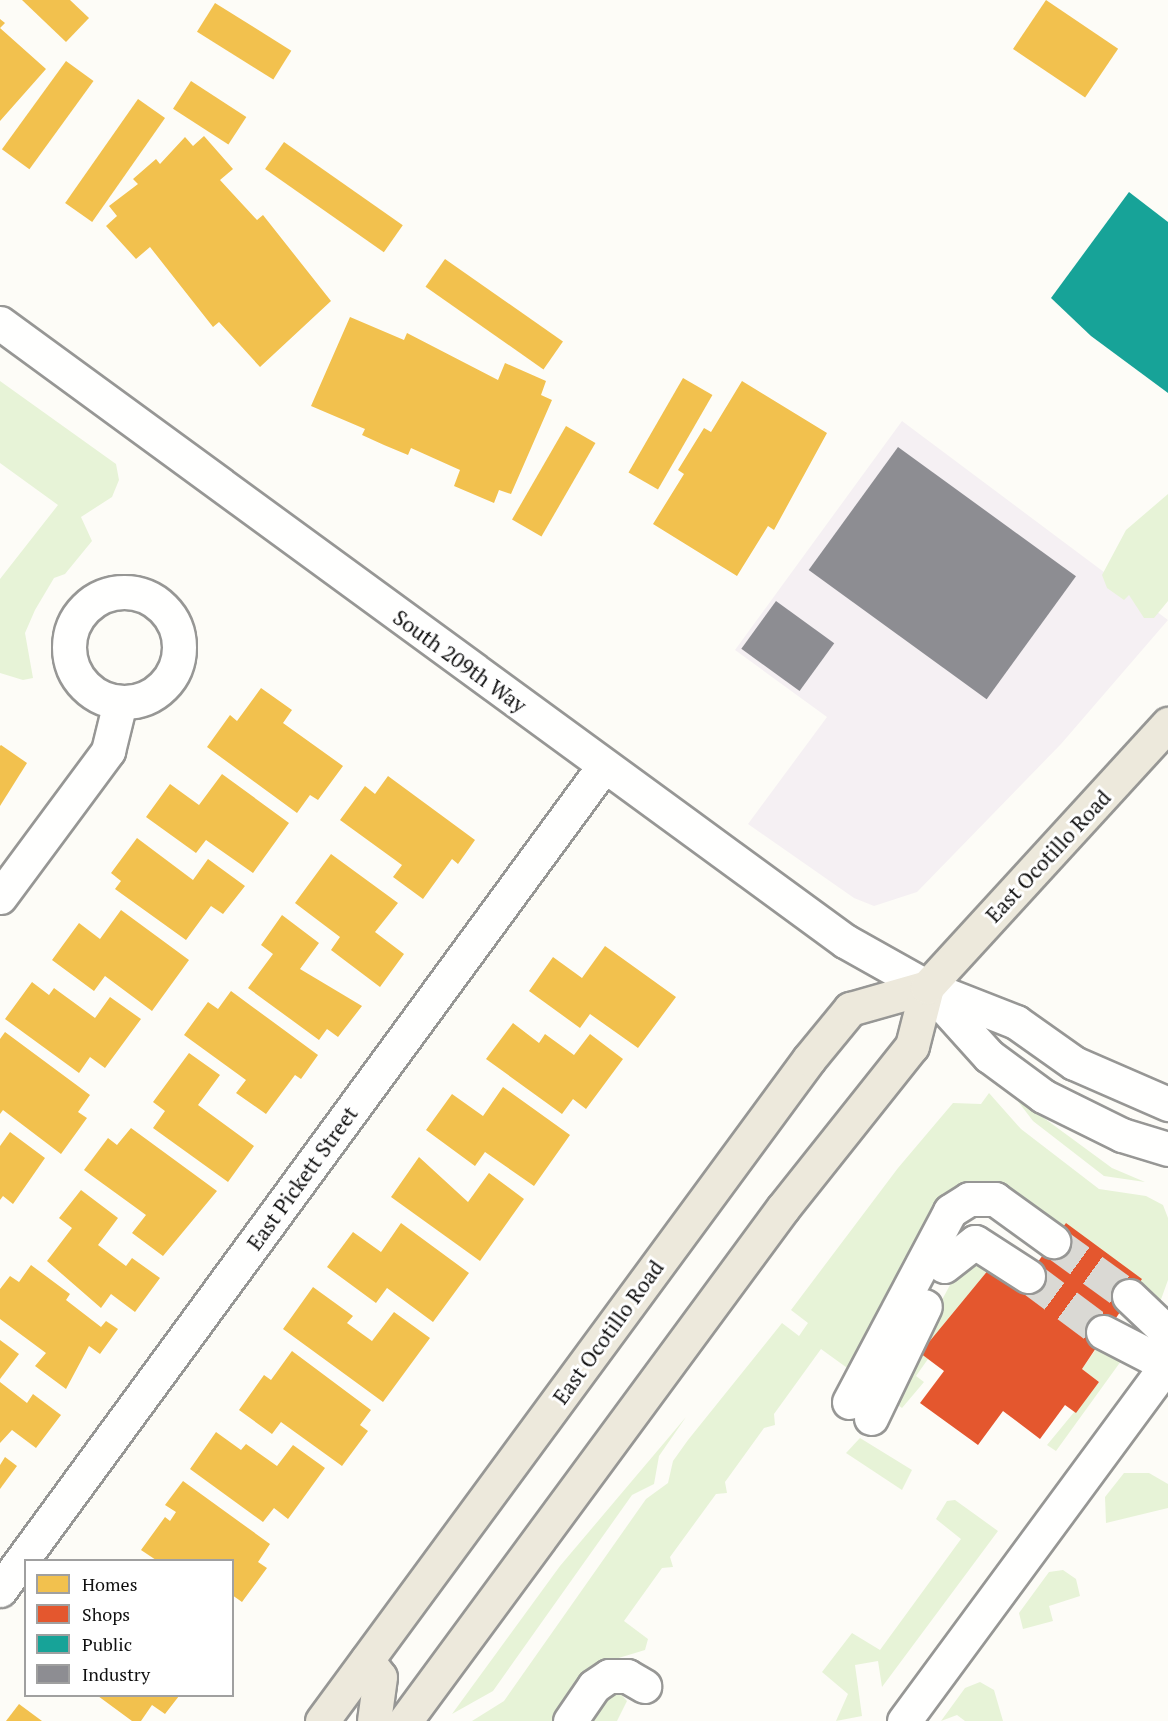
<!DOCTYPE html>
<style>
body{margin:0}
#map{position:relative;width:1168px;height:1721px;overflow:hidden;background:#fdfcf7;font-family:"PT Serif",serif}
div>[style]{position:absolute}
.industrial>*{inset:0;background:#f5f0f3}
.green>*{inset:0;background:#e7f3d7}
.homes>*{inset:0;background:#f2c14e;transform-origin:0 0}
.shops>*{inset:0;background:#e4572e}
.public>*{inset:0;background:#17a398}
.industry>*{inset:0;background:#8d8d92;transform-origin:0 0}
.minor-tunnel>*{height:33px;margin-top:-16.5px;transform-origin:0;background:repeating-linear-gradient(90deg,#dad9d4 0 33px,transparent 0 49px)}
.roads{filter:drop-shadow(2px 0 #979795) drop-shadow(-2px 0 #979795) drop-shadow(0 2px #979795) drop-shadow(0 -2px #979795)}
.minor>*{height:33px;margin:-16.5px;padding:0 16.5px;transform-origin:16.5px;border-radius:16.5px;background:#fffffe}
.minor>.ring{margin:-16.5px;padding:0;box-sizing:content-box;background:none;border:33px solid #fffffe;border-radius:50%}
.major>*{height:33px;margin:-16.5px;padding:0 16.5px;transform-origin:16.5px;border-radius:16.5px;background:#ede9dc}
span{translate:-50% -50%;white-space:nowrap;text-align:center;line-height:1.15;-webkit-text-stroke:6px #fff;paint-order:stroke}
.street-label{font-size:21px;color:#111}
.legend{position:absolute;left:24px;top:1559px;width:210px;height:138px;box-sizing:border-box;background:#fff;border:2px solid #a0a0a0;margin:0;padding:8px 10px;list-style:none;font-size:18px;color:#111}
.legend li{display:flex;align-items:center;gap:12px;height:30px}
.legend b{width:30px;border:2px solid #a0a0a0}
</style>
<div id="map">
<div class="industrial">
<i style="clip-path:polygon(902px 421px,1168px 620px,1061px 744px,917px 892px,874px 906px,854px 898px,748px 824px,827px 717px,735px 650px)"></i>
</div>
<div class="green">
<i style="clip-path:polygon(0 381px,116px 464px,119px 480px,112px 497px,81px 517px,92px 541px,65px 574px,54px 578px,35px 610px,25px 633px,33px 678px,23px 680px,0 673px,0 579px,58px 505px,0 463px)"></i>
<i style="clip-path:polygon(1168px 494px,1168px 601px,1154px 618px,1144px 618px,1129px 595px,1124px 600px,1107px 588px,1102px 575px,1126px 530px)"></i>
<i style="clip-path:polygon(989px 1093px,1021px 1129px,1099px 1189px,1146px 1196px,1163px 1205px,1168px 1218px,1168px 1280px,1159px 1305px,982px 1184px,850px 1370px,821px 1349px,774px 1414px,775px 1425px,764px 1428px,725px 1482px,727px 1493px,716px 1494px,670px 1557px,673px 1567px,662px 1568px,624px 1621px,648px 1639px,645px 1650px,602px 1663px,558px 1721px,472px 1721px,504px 1701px,646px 1499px,668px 1483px,673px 1461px,688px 1440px,782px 1323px,799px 1336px,808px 1323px,791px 1310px,898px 1168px,953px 1103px,981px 1104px)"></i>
<i style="clip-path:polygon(1014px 1096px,1112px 1168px,1145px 1182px,1104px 1176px,1033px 1121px)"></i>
<i style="clip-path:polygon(963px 1261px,994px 1263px,921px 1353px,928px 1359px,916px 1376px,924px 1382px,902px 1408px,895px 1403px,903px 1372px)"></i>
<i style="clip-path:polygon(1101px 1342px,1129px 1350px,1056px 1451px,1047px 1445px,1099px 1382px,1082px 1369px)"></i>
<i style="clip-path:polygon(686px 1417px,659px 1456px,654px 1484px,632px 1495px,493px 1691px,452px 1714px,560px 1566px)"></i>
<i style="clip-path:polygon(860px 1438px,912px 1470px,902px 1490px,846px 1453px)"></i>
<i style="clip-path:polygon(1124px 1473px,1149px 1473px,1168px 1484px,1168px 1508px,1106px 1523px,1105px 1497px)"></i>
<i style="clip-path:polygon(955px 1500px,998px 1531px,882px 1687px,878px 1661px,855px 1665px,862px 1716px,836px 1721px,848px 1694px,822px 1672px,852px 1633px,880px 1650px,961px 1539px,936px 1519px,947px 1501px)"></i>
<i style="clip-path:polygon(1063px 1570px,1076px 1579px,1080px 1596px,1049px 1606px,1053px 1621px,1023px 1629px,1019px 1613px,1049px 1572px)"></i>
<i style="clip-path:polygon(980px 1682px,994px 1690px,1003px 1721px,965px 1721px,957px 1715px,941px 1721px,965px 1688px)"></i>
<i style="clip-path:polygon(617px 1690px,627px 1701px,617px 1721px,583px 1721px,602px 1694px)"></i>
</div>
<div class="homes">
<i style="clip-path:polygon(22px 0,70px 0,89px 18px,66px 42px)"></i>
<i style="left:1046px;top:0;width:87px;height:59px;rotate:34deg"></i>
<i style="left:215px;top:3px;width:90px;height:34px;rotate:32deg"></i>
<i style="clip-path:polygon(0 19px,5px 23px,0 28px,46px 69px,0 121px)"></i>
<i style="left:66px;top:61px;width:34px;height:109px;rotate:36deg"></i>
<i style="left:191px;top:81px;width:66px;height:33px;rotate:33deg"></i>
<i style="left:138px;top:99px;width:33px;height:127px;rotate:35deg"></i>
<i style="clip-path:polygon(204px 136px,233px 169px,220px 180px,257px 220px,263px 215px,331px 301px,260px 367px,219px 322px,213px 327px,150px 247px,136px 259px,106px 226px,117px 216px,109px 206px,138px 184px,133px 179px,156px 159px,160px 164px,185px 137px,193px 146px)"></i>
<i style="left:284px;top:142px;width:145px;height:33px;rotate:35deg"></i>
<i style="left:445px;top:259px;width:144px;height:34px;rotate:35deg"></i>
<i style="clip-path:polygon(350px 317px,404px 340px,407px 333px,498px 380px,505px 363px,546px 381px,541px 395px,552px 400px,511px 494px,499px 490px,494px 503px,454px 486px,460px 470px,411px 448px,408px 455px,384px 445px,362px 435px,365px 429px,311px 406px)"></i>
<i style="left:683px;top:378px;width:34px;height:109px;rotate:30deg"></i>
<i style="clip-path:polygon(742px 381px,827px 433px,774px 530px,768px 526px,737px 576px,653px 524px,684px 474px,678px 470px,704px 428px,711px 432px)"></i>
<i style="left:566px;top:426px;width:34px;height:108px;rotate:30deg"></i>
<i style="clip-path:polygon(261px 688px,292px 710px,283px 723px,343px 766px,318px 800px,310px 795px,297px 813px,207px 747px,230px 715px,237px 721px)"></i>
<i style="clip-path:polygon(1px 745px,27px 763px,0 806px,0 746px)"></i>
<i style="clip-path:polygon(222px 774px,289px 823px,253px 873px,206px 840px,196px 853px,146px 817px,170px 784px,199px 805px)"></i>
<i style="clip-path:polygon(388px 776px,475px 840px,458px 864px,452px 859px,423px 899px,393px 877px,402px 865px,340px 820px,365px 786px,375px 794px)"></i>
<i style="clip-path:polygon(137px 838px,193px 880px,208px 859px,245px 886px,223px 914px,211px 906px,186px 940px,115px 889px,121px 881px,111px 873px)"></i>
<i style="clip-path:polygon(331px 854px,398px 903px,375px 932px,404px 954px,380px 987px,331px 950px,340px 937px,295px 903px)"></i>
<i style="clip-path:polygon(121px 910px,189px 960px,152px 1011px,105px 976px,94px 991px,52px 960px,79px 923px,100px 939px)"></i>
<i style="clip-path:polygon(282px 915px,319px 943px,300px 969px,362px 1006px,338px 1037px,327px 1029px,319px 1040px,248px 988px,273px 954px,261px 945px)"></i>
<i style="clip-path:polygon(605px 946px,676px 997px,638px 1048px,590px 1014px,580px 1028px,529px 991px,553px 957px,582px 978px)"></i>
<i style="clip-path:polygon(32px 982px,49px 995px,54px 988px,95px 1018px,110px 997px,141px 1019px,105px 1068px,90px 1057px,79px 1073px,5px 1019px)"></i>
<i style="clip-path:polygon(231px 991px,318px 1055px,301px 1079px,295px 1075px,266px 1114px,236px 1093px,246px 1080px,184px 1035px,208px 1002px,218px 1009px)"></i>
<i style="clip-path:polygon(513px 1023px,539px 1043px,545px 1034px,574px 1055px,590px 1034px,623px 1059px,586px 1109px,573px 1099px,562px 1114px,486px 1059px)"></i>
<i style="clip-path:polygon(5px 1032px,90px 1095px,78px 1112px,87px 1118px,61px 1154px,3px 1110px,0 1114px,0 1039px)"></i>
<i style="clip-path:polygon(189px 1053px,220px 1075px,198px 1105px,254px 1146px,228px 1182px,153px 1128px,165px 1111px,153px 1102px)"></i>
<i style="clip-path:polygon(503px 1087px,570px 1135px,534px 1186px,485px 1152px,475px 1166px,426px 1130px,452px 1094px,483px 1116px)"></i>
<i style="clip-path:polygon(131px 1128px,217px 1191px,163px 1256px,132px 1233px,146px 1215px,84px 1170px,108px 1138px,117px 1145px)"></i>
<i style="clip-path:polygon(10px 1132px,45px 1158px,13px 1204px,3px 1196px,0 1200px,0 1146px)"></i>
<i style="clip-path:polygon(419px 1157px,468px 1202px,489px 1173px,524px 1199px,480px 1261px,391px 1197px)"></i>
<i style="clip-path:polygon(81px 1190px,118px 1218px,98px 1245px,126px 1266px,132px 1258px,160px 1278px,135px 1312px,111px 1294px,101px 1308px,47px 1261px,72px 1228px,59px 1218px)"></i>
<i style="clip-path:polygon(401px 1223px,469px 1273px,433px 1322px,387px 1288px,376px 1303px,327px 1267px,353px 1232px,381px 1252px)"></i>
<i style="clip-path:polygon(31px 1265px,70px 1294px,66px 1300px,101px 1327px,106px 1321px,118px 1329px,100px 1354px,89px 1346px,66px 1389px,35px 1366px,46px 1353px,0 1319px,0 1289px,10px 1276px,19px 1282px)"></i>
<i style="clip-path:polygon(313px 1287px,353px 1316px,347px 1323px,372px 1341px,394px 1312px,430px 1338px,383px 1402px,283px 1329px)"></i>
<i style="clip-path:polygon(0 1340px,19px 1354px,0 1379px)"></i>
<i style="clip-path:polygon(292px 1351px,371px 1410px,360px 1425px,368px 1431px,342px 1466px,281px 1422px,272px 1434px,239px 1410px,264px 1375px,271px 1380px)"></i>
<i style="clip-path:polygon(0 1382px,27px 1403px,33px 1394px,61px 1415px,36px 1448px,12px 1430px,0 1443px)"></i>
<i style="clip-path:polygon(216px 1432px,241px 1450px,246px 1444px,277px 1466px,293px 1445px,325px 1468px,288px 1519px,274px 1508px,263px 1522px,190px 1469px)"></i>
<i style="clip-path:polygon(5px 1457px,17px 1466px,0 1489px,0 1465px)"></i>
<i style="clip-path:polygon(183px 1481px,270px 1544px,258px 1562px,267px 1568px,242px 1602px,232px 1595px,232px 1560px,156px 1560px,141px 1550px,165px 1517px,170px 1521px,176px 1512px,165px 1505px)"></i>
<i style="clip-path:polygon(98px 1696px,179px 1696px,165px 1714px,152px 1705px,141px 1721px,132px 1721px)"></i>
<i style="clip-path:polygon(19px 1704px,42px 1721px,6px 1721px)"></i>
</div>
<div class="shops">
<i style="clip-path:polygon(1066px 1223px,1142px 1279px,1082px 1369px,1099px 1382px,1076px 1413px,1065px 1405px,1040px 1439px,1003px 1411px,978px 1445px,920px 1403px,944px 1371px,920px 1353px,994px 1263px,1022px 1284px)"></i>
</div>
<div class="public">
<i style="clip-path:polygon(1129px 192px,1168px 222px,1168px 393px,1091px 336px,1051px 298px)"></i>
</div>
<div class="industry">
<i style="left:898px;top:447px;width:220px;height:152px;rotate:36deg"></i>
<i style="left:776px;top:601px;width:72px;height:59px;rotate:36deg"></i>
</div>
<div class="minor-tunnel">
<i style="left:1053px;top:1241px;width:94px;rotate:35.9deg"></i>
<i style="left:1028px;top:1276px;width:94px;rotate:36.7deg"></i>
</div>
<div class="roads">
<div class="minor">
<i style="left:0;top:323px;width:1047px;rotate:36.18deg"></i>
<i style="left:845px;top:941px;width:94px;rotate:29.3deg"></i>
<i style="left:927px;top:987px;width:96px;rotate:21.5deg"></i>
<i style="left:1016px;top:1022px;width:71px;rotate:35.3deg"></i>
<i style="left:1074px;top:1063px;width:103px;rotate:23.6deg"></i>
<i class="ring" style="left:69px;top:592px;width:77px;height:77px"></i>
<i style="left:0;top:897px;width:182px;rotate:-53.5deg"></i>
<i style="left:108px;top:751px;width:50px;rotate:-76.2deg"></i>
<i style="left:932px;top:993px;width:85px;rotate:47.9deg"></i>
<i style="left:989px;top:1056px;width:67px;rotate:36.5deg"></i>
<i style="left:1043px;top:1096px;width:88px;rotate:26.3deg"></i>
<i style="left:1122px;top:1135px;width:48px;rotate:16.9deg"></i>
<i style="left:944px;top:1266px;width:39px;rotate:-38deg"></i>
<i style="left:975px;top:1242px;width:63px;rotate:32.7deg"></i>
<i style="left:1129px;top:1296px;width:54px;rotate:43.5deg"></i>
<i style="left:1103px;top:1332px;width:72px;rotate:27.3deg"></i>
<i style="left:849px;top:1402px;width:216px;rotate:-62.1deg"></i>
<i style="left:950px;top:1211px;width:22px;rotate:-32deg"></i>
<i style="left:969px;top:1199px;width:26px"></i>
<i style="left:995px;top:1199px;width:72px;rotate:35.9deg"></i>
<i style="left:871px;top:1418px;width:124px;rotate:-64.3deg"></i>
<i style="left:0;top:1590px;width:1020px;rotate:-53.77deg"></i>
<i style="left:570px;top:1721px;width:42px;rotate:-55.6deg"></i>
<i style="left:594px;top:1686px;width:18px;rotate:-34deg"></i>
<i style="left:609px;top:1676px;width:18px"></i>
<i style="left:627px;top:1676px;width:20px;rotate:30deg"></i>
<i style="left:904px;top:1721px;width:445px;rotate:-53.6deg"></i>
</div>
<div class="major">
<i style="left:367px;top:1660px;width:21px;rotate:53deg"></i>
<i style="left:380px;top:1677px;width:44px;rotate:97.8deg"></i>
<i style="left:322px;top:1721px;width:822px;rotate:-53.66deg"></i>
<i style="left:809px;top:1059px;width:65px;rotate:-50.6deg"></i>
<i style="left:850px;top:1009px;width:80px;rotate:-15.9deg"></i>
<i style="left:405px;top:1721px;width:637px;rotate:-53.62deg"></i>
<i style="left:783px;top:1208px;width:207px;rotate:-51.5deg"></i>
<i style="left:912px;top:1046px;width:61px;rotate:-75.7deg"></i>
<i style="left:927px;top:987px;width:357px;rotate:-47.5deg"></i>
</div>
</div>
<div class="street-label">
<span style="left:460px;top:661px;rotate:36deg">South 209th Way</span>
<span style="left:1048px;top:856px;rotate:-47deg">East Ocotillo Road</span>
<span style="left:302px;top:1178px;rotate:-54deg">East Pickett Street</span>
<span style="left:608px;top:1332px;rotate:-54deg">East Ocotillo Road</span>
</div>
<ul class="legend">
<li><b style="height:16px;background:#f2c14e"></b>Homes</li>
<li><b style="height:16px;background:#e4572e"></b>Shops</li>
<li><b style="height:16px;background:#17a398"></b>Public</li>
<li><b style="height:16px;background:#8d8d92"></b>Industry</li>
</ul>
</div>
